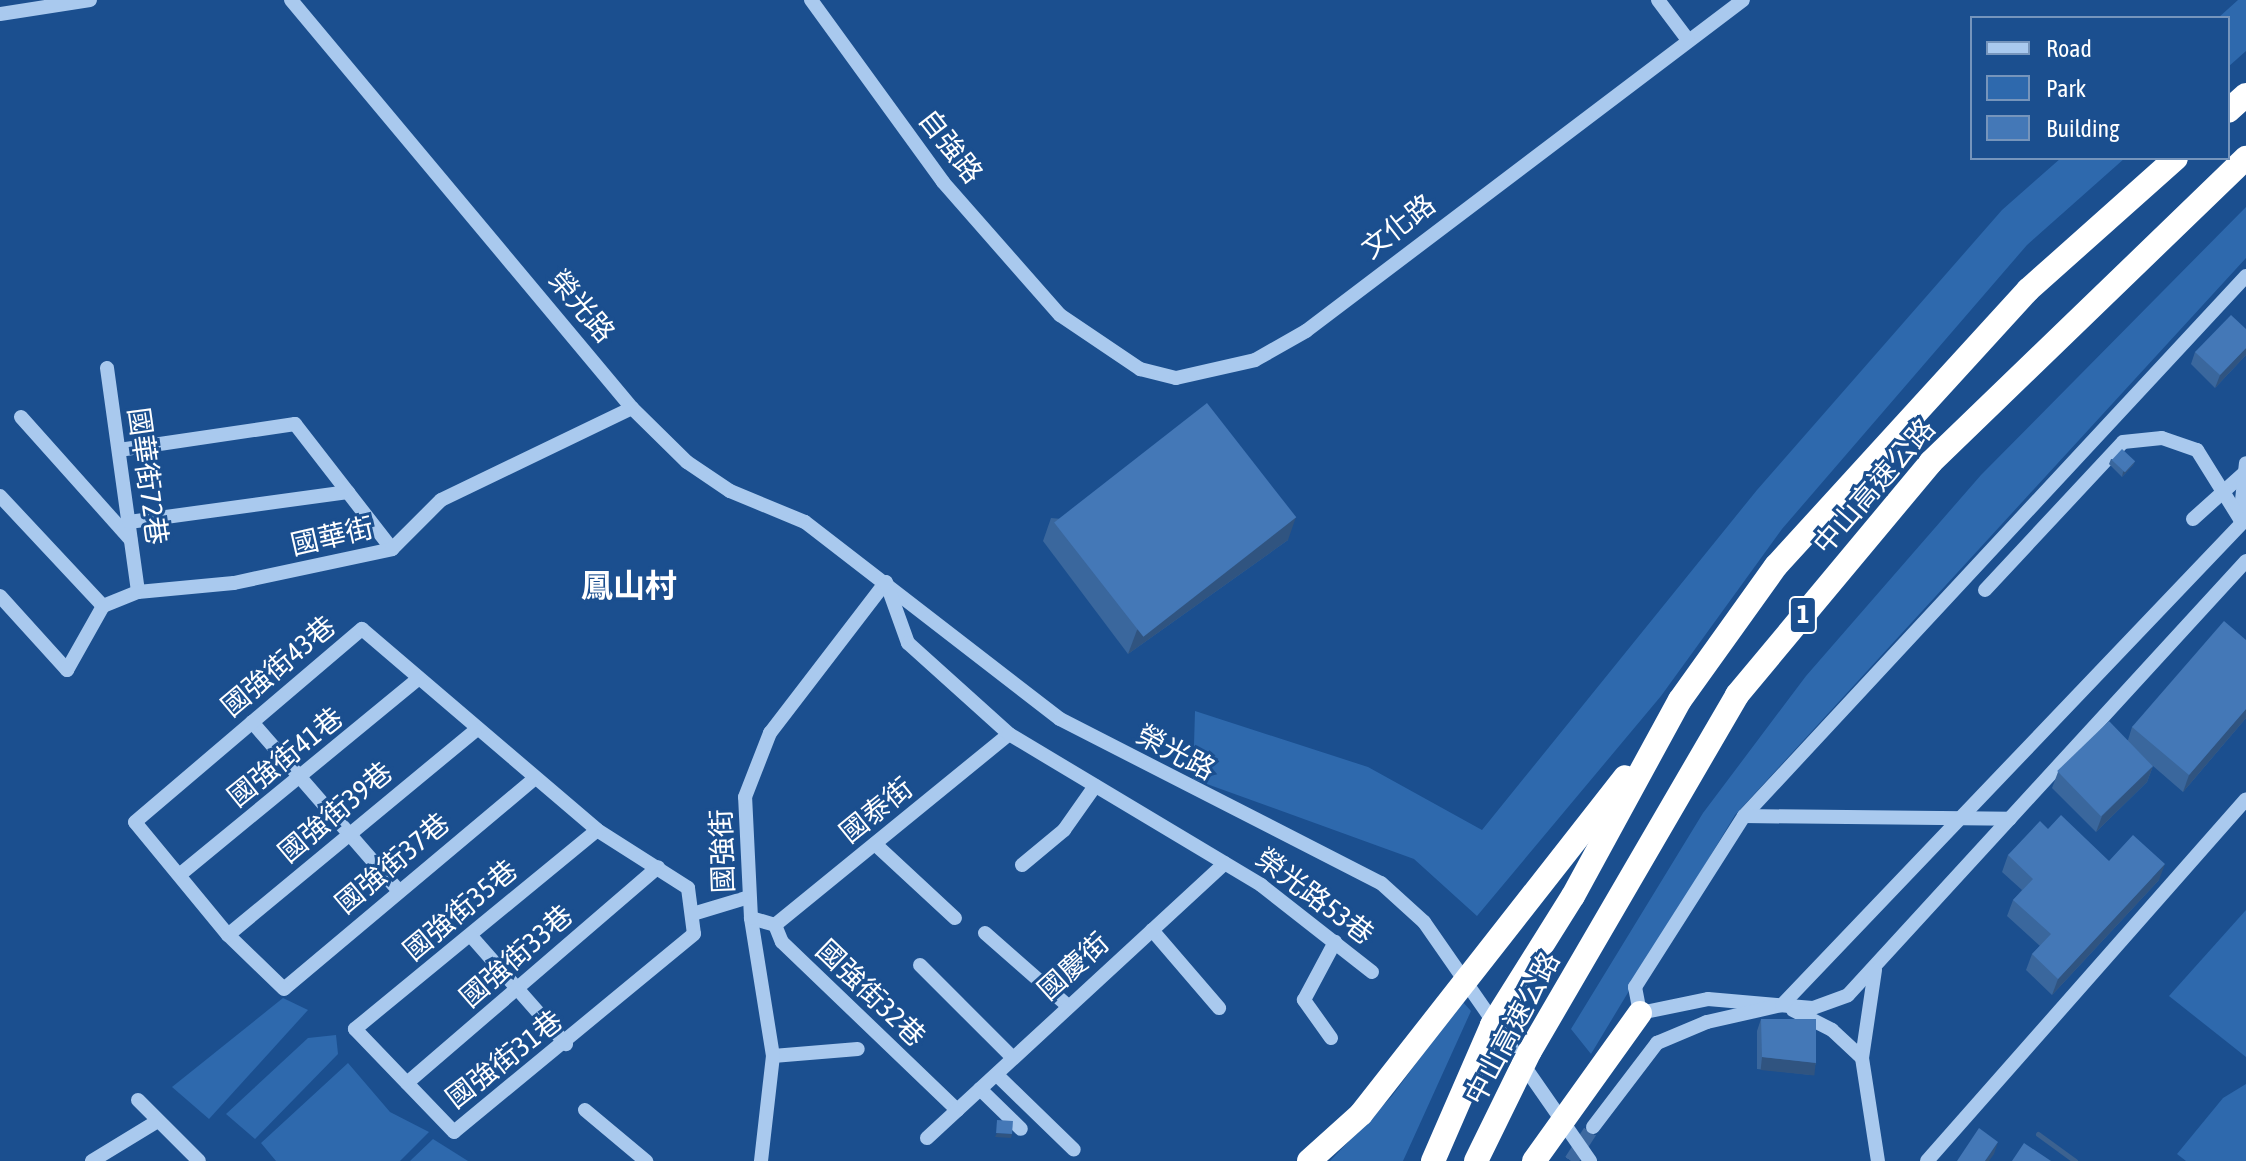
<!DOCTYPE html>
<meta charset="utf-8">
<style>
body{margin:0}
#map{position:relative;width:2246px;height:1161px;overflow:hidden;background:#1b4f8f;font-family:"Asap Condensed","Noto Sans TC",sans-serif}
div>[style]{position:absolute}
.green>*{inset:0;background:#2e69ad}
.stream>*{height:5px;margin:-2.5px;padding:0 2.5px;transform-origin:2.5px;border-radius:2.5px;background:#3c6290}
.minor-tunnel>*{height:14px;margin-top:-7px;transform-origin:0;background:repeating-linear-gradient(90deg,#3d69a0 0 14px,transparent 0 21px)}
.minor>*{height:14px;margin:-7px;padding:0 7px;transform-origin:7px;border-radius:7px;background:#a9c9ee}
.highway>*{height:24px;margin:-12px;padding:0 12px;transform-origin:12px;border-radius:12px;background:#fff}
.wall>*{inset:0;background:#3a679d}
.shaded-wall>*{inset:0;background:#305480;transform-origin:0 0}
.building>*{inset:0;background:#4478b7;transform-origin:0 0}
span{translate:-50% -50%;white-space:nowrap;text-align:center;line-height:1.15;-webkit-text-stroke:6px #1b4f8f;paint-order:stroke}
.shield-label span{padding:2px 6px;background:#1b4f8f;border:2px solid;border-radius:6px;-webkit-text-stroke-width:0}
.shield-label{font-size:26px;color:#fff;font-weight:700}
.street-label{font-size:28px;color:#fff}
.quarter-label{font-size:32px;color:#fff;font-weight:700}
.legend{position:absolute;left:1970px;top:16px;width:260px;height:144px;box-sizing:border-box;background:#1b4f8f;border:2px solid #7695bc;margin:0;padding:10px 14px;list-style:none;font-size:24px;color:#fff}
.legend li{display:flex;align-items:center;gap:16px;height:40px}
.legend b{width:40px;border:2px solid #7695bc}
</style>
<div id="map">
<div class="green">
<i style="clip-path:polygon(2238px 0,2246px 0,2246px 51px,2228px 67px,2228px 18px,2218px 18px)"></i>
<i style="clip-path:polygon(2061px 158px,2125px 158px,2027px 245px,1782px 529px,1661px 696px,1477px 916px,1414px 859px,1193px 779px,1195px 711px,1368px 767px,1482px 830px,1757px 490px,2002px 210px)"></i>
<i style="clip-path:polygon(2246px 207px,2246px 258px,1735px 815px,1591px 1054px,1571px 1029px,1703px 813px,1806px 676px,1981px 475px)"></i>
<i style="clip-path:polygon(2246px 910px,2246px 1057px,2169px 996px)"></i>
<i style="clip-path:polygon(283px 998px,308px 1010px,209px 1119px,172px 1087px)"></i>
<i style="clip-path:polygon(1462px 1001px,1471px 1011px,1403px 1161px,1330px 1161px,1392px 1096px)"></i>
<i style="clip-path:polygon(336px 1035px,338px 1054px,255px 1139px,226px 1114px,308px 1038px)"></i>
<i style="clip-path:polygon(348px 1063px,390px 1112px,429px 1132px,400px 1161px,276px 1161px,261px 1143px)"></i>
<i style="clip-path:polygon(2246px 1084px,2246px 1161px,2186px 1161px,2177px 1154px,2223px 1098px)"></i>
<i style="clip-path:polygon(433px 1139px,468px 1161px,410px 1161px)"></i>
</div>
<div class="stream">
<i style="left:2038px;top:1134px;width:46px;rotate:36.1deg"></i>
</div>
<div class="minor-tunnel">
<i style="left:1571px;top:1161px;width:40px;rotate:-57.1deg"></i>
</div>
<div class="minor">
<i style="left:291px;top:0;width:532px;rotate:50.11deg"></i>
<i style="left:632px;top:408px;width:77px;rotate:44.5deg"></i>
<i style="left:687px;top:462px;width:52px;rotate:34deg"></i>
<i style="left:730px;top:491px;width:81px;rotate:22.5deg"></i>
<i style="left:805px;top:522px;width:322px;rotate:37.7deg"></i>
<i style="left:1060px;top:719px;width:360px;rotate:27.1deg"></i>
<i style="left:1381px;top:883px;width:58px;rotate:42.2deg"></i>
<i style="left:1424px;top:922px;width:291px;rotate:55.2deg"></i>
<i style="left:811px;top:0;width:225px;rotate:54deg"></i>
<i style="left:943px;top:182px;width:177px;rotate:48.7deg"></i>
<i style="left:1060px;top:315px;width:97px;rotate:34deg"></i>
<i style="left:1140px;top:369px;width:37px;rotate:14deg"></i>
<i style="left:1176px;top:378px;width:81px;rotate:-12.8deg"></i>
<i style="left:1255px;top:360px;width:59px;rotate:-29.6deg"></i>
<i style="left:1306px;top:331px;width:548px;rotate:-37.14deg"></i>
<i style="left:1658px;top:0;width:50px;rotate:53.1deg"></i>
<i style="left:0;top:14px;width:91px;rotate:-8.8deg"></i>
<i style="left:2246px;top:276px;width:737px;rotate:132.91deg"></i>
<i style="left:1744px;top:816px;width:203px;rotate:122.5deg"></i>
<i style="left:1635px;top:987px;width:26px;rotate:79deg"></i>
<i style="left:1640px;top:1013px;width:69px;rotate:-11.6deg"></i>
<i style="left:1708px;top:999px;width:105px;rotate:4.9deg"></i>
<i style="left:1813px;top:1008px;width:37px;rotate:-20deg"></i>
<i style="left:1848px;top:995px;width:589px;rotate:-47.48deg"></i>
<i style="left:107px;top:368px;width:226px;rotate:82.1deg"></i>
<i style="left:21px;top:417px;width:164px;rotate:48.2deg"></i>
<i style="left:119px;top:450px;width:178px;rotate:-8.4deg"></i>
<i style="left:295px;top:424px;width:158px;rotate:52.2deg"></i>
<i style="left:0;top:496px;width:151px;rotate:46.9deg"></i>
<i style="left:2193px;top:519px;width:69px;rotate:-42deg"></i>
<i style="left:2240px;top:519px;width:56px;rotate:-83.9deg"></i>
<i style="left:129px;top:522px;width:221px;rotate:-7.8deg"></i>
<i style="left:1985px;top:590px;width:202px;rotate:-47deg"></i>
<i style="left:2123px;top:442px;width:39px;rotate:-6deg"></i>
<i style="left:2162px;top:438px;width:37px;rotate:19deg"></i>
<i style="left:2197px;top:450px;width:81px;rotate:58.1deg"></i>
<i style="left:0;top:596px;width:100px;rotate:47.8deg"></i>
<i style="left:67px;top:670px;width:73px;rotate:-60.6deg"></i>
<i style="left:103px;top:606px;width:38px;rotate:-22deg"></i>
<i style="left:138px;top:592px;width:96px;rotate:-5.4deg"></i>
<i style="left:234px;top:583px;width:162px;rotate:-12.1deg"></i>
<i style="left:392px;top:549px;width:69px;rotate:-45deg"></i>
<i style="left:441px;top:500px;width:212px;rotate:-25.7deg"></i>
<i style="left:252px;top:722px;width:224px;rotate:49deg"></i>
<i style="left:534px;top:779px;width:326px;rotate:140deg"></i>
<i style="left:284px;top:989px;width:78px;rotate:-136deg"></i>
<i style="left:228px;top:935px;width:146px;rotate:-129.5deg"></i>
<i style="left:135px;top:822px;width:298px;rotate:-40.4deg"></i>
<i style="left:362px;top:629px;width:309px;rotate:40.5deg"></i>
<i style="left:597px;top:830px;width:108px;rotate:32.5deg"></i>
<i style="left:688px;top:888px;width:46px;rotate:82.6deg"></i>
<i style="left:694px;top:934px;width:311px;rotate:140.5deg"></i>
<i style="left:454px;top:1132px;width:143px;rotate:-133.9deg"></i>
<i style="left:355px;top:1029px;width:313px;rotate:-39.4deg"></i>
<i style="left:1744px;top:816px;width:266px;rotate:0.6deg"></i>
<i style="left:875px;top:844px;width:109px;rotate:42.8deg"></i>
<i style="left:1022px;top:865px;width:55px;rotate:-39.8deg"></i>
<i style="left:1064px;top:830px;width:54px;rotate:-54.8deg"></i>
<i style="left:183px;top:872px;width:303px;rotate:-39.4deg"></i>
<i style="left:696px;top:913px;width:55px;rotate:-16.8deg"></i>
<i style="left:751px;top:918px;width:25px;rotate:16deg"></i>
<i style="left:775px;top:925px;width:18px;rotate:68deg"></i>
<i style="left:782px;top:942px;width:243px;rotate:43.8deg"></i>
<i style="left:775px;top:925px;width:302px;rotate:-39.2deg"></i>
<i style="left:1152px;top:930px;width:103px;rotate:49.3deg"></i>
<i style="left:985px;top:933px;width:109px;rotate:41.3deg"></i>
<i style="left:228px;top:935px;width:320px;rotate:-39.6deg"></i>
<i style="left:471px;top:936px;width:144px;rotate:48.7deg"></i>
<i style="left:920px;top:965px;width:130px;rotate:45deg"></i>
<i style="left:1793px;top:1010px;width:44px;rotate:27.1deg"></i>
<i style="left:1832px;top:1030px;width:41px;rotate:43deg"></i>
<i style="left:1862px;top:1058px;width:104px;rotate:81.2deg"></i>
<i style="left:1331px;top:1038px;width:47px;rotate:-125.4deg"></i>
<i style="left:1304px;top:1000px;width:66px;rotate:-61.9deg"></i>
<i style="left:773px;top:1056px;width:85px;rotate:-4.7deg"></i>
<i style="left:1862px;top:1058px;width:89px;rotate:-81.6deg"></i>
<i style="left:997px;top:1075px;width:107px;rotate:44.2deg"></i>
<i style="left:407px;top:1083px;width:331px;rotate:-40.7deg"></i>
<i style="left:980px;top:1089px;width:57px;rotate:44.3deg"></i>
<i style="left:138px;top:1100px;width:86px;rotate:45deg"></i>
<i style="left:585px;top:1110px;width:80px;rotate:39.9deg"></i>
<i style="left:1593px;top:1127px;width:106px;rotate:-52.7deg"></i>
<i style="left:1657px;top:1043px;width:54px;rotate:-22.8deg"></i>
<i style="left:1707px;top:1022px;width:77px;rotate:-12.8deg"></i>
<i style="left:1782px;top:1005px;width:672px;rotate:-46.33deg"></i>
<i style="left:927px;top:1138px;width:405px;rotate:-42.7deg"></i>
<i style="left:92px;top:1161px;width:75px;rotate:-31.4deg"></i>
<i style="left:761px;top:1161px;width:106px;rotate:-83.5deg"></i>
<i style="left:773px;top:1056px;width:140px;rotate:-99.1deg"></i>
<i style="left:751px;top:918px;width:121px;rotate:-92.8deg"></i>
<i style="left:745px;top:797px;width:69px;rotate:-68.7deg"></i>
<i style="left:770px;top:733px;width:190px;rotate:-52.5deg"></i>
<i style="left:886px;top:582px;width:65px;rotate:70.2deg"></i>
<i style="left:908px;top:643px;width:136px;rotate:42deg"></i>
<i style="left:1009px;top:734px;width:294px;rotate:30.9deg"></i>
<i style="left:1261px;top:885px;width:141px;rotate:38.1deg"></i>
<i style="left:1927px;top:1161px;width:482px;rotate:-48.6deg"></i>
</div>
<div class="highway">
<i style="left:2228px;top:111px;width:24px;rotate:-42deg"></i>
<i style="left:1309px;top:1161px;width:70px;rotate:-42.1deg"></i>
<i style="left:1361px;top:1114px;width:428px;rotate:-51.9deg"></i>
<i style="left:1433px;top:1161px;width:148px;rotate:-66.5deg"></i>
<i style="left:1492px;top:1025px;width:152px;rotate:-57.9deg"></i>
<i style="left:1573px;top:896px;width:223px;rotate:-61.4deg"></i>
<i style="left:1680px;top:700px;width:165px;rotate:-54.4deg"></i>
<i style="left:1776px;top:566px;width:374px;rotate:-47.6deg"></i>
<i style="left:2028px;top:290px;width:198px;rotate:-41.7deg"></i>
<i style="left:1476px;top:1161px;width:123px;rotate:-63.9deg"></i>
<i style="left:1530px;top:1051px;width:412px;rotate:-59.8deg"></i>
<i style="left:1737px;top:695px;width:303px;rotate:-50.2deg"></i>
<i style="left:1931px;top:462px;width:438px;rotate:-44deg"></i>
<i style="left:1534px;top:1161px;width:182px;rotate:-54.4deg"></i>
</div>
<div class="wall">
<i style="clip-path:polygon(2246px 329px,2246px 355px,2215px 388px,2191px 364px,2195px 352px)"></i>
<i style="clip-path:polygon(2111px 459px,2135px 461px,2133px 465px,2122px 477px,2109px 464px)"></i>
<i style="clip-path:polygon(1051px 518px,1288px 540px,1128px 654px,1043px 541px)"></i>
<i style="clip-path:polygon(2246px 640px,2246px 718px,2183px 792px,2153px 766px,2147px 782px,2096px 832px,2052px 788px,2058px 772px,2128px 740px,2132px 727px)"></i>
<i style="clip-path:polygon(2048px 829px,2109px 861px,2159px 880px,2052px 995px,2026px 970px,2032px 954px,2040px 946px,2007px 916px,2013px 900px,2022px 890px,2002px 872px,2008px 855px)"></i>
<i style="clip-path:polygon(1761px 1019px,1816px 1063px,1811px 1075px,1757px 1069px,1757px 1031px)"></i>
</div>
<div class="shaded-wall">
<i style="clip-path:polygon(2246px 348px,2246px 355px,2215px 388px,2220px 375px)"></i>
<i style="clip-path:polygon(2135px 461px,2133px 465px,2122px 477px,2123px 472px)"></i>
<i style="clip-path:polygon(1296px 517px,1288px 540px,1128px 654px,1137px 630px)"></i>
<i style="clip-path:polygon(2246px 709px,2246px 718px,2183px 792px,2189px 775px)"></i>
<i style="clip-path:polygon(2153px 766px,2147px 782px,2096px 832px,2102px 816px)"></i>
<i style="clip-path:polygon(2165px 864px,2159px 880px,2052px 995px,2058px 979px)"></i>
<i style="left:1762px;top:1057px;width:54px;height:13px;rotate:6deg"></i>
<i style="clip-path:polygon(997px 1133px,1012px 1134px,1011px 1138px,995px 1137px)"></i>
<i style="clip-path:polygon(1998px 1142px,1994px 1154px,1989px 1161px,1985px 1161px)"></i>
</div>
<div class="building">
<i style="clip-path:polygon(2231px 315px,2246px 329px,2246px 348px,2220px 375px,2195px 352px)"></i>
<i style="left:1207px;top:403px;width:145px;height:194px;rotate:52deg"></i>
<i style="left:2122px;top:449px;width:18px;height:15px;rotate:43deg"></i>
<i style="clip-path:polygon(2224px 621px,2246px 640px,2246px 709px,2189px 775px,2132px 727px)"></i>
<i style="left:2109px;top:721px;width:63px;height:72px;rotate:46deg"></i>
<i style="clip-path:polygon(2061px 815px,2109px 861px,2133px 835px,2165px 864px,2058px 979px,2032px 954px,2051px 934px,2013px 900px,2033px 879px,2008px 855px,2040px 821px,2048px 829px)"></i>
<i style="clip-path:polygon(1761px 1019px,1816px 1019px,1816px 1063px,1762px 1057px)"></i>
<i style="left:997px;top:1120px;width:16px;height:13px;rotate:4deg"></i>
<i style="clip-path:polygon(1979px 1128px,1998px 1142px,1985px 1161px,1957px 1161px)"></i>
<i style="clip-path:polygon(2024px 1143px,2051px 1161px,2012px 1161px)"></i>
</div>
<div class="shield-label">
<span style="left:1803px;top:615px">1</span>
</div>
<div class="street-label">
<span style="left:951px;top:146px;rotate:52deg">自強路</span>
<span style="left:1398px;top:226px;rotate:-38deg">文化路</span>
<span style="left:582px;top:306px;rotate:50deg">榮光路</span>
<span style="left:148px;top:476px;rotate:82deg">國華街72巷</span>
<span style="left:1874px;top:486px;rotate:-49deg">中山高速公路</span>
<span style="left:332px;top:536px;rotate:-13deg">國華街</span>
<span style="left:278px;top:666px;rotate:-40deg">國強街43巷</span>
<span style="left:1176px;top:752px;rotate:28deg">榮光路</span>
<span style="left:285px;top:757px;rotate:-39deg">國強街41巷</span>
<span style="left:876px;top:810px;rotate:-39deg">國泰街</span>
<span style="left:335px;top:812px;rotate:-40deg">國強街39巷</span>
<span style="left:722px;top:851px;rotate:-92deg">國強街</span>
<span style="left:392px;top:863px;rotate:-40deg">國強街37巷</span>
<span style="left:1315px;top:896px;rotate:37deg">榮光路53巷</span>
<span style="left:460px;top:910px;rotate:-40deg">國強街35巷</span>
<span style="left:516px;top:956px;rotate:-41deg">國強街33巷</span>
<span style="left:1073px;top:966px;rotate:-42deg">國慶街</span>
<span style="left:871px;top:993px;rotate:44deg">國強街32巷</span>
<span style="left:1512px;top:1028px;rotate:-62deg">中山高速公路</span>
<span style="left:504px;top:1059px;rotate:-38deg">國強街31巷</span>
</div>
<div class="quarter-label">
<span style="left:629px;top:586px">鳳山村</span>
</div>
<ul class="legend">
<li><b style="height:10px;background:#a9c9ee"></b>Road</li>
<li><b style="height:22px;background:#2e69ad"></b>Park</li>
<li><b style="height:22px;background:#4478b7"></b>Building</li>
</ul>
</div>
